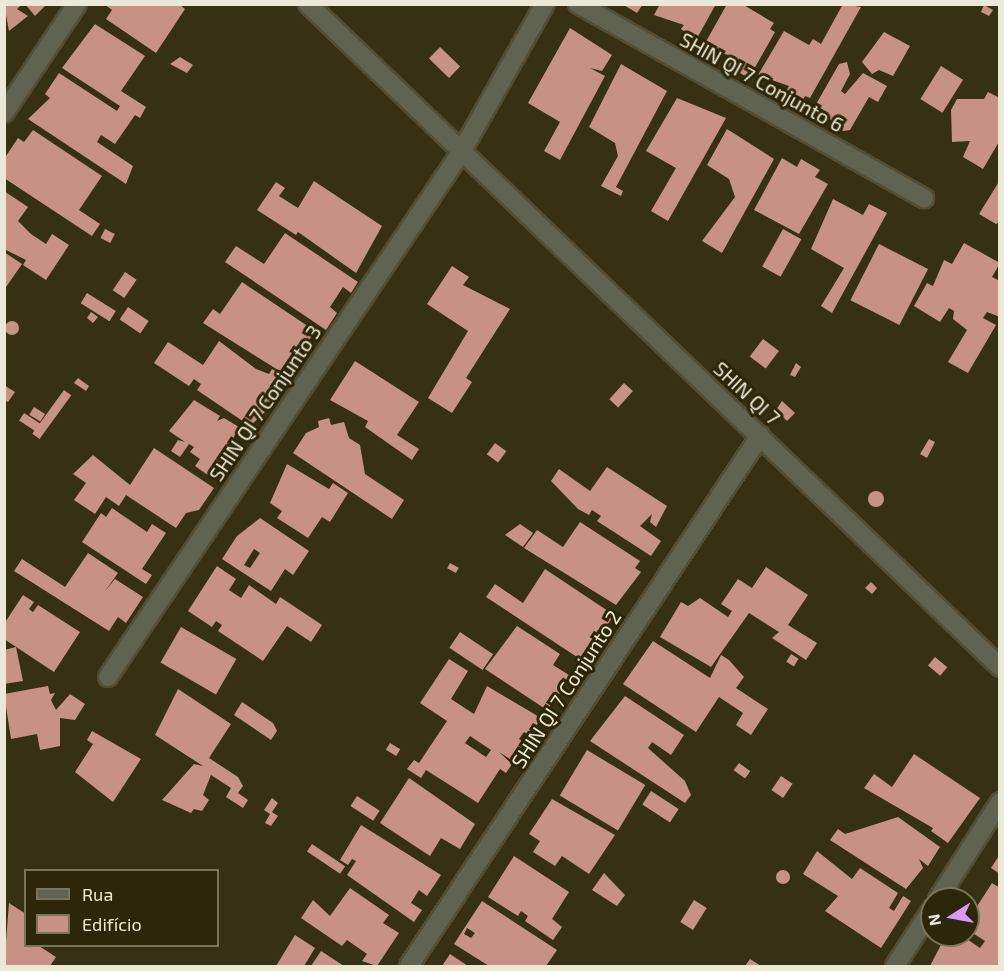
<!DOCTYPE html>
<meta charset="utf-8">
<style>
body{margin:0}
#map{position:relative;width:1004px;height:971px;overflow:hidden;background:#363015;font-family:"Exo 2",sans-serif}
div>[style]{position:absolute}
.building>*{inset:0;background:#c79285;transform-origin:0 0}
.round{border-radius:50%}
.roads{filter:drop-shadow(2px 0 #534d34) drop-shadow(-2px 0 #534d34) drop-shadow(0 2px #534d34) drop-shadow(0 -2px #534d34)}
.minor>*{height:18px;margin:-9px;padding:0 9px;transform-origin:9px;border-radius:9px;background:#606350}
span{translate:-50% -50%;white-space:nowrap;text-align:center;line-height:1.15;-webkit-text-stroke:6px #2c260b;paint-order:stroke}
.street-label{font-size:20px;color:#ebe8d8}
.frame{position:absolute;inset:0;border:6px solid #ebe8d8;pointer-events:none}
.legend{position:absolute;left:24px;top:869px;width:195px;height:78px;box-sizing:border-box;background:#2c260b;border:2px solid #78745d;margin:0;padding:8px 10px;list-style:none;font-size:18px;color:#ebe8d8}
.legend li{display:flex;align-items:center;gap:12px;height:30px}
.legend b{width:30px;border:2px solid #78745d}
.north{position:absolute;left:920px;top:887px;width:60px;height:60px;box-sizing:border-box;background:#2c260b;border:2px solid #78745d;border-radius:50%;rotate:259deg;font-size:16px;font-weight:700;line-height:24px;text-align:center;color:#ebe8d8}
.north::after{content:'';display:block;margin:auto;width:21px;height:27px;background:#d89af8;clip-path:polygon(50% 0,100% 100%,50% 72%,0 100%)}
</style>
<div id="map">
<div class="building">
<i style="clip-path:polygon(4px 4px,22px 4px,17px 9px,28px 16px,9px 31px)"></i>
<i style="clip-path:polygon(25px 4px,47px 4px,35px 16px)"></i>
<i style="clip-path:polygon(104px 4px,179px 4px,185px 9px,156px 53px,106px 19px,112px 10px)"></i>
<i style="clip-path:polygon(622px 4px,643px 4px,637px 13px)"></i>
<i style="clip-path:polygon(660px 4px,716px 4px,696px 40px,681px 29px,684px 25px,654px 15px)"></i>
<i style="clip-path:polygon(727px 4px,742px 4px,774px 23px,770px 29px,775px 32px,749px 78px,723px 64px,728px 55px,703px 47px)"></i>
<i style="clip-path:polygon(843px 4px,861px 7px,810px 98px,805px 96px,800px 106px,783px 97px,789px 86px,758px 75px,784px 31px,809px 45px,813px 39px,821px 44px)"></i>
<i style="clip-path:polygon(984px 5px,993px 10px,989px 16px,981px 12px)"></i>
<i style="clip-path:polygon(95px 24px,145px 56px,121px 91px,146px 107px,140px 118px,135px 115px,115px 144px,101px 135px,97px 142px,133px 166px,126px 184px,28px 119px,50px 98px,45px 94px,59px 73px,117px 111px,120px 106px,62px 68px)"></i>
<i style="clip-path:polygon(570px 28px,612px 55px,602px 71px,590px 68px,605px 76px,560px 160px,544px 151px,560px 122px,528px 103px)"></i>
<i style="clip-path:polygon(884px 32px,910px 46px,893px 76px,879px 70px,872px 74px,862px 62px)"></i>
<i style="left:440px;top:47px;width:28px;height:16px;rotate:44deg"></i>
<i style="clip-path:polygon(180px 57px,193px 65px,187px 73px,170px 64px)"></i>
<i style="clip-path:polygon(847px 62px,850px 74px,841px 91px,845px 94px,863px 73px,887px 86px,878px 102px,869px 97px,850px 130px,843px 131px,815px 106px,839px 64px)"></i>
<i style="clip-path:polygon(621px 64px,667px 91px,616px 187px,623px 191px,621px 196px,601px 186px,618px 156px,615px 143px,589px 127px)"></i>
<i style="left:941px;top:66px;width:26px;height:39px;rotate:32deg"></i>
<i style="clip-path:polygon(988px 92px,1000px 98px,1000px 140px,983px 169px,963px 157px,970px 141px,952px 142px,951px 110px,957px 99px,984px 99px)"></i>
<i style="clip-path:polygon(677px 98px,726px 118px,668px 221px,651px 211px,676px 168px,646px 151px)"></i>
<i style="clip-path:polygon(727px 129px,774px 159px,722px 253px,702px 241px,735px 197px,729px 179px,707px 165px)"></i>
<i style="clip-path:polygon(33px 130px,102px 176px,79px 210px,100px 224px,92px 236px,4px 178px,4px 159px,18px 138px,24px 142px)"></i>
<i style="clip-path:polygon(782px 158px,797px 167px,801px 159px,820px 170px,815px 177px,828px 184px,799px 234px,754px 210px)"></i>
<i style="clip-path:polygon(1000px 180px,1000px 222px,996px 224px,979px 214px)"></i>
<i style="clip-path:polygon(314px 181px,382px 226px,356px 273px,298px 232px,296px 235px,257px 210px,276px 182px,285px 188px,279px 196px,298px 208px)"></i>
<i style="clip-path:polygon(4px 191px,28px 207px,18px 221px,31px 234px,46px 244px,52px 234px,69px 245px,46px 280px,23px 265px,26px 260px,4px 249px)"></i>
<i style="clip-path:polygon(833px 199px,863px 215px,869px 204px,887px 213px,832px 313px,821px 306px,844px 268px,811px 249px)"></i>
<i style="left:105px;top:229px;width:11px;height:10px;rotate:27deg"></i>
<i style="left:783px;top:229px;width:21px;height:43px;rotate:29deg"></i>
<i style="clip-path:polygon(285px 233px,358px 282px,351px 293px,343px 287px,330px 307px,337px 313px,326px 330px,225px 262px,236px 246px,264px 264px)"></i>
<i style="clip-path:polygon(964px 243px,1000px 263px,992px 277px,1000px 281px,1000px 317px,987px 312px,983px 318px,996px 325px,968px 373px,948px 362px,967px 330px,953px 319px,954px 311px,949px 308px,940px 322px,914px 306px,927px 283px,933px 286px,944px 260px,952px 264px)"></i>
<i style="left:879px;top:244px;width:55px;height:63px;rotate:27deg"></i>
<i style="clip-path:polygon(4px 252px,22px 264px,4px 290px)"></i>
<i style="clip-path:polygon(452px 266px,469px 277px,463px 285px,510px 309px,466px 378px,472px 382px,452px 413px,428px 398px,468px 331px,427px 304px)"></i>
<i style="left:125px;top:272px;width:14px;height:22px;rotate:34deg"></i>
<i style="clip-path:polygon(242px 282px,315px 331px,286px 375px,203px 323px,213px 309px,220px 314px)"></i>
<i style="left:87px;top:293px;width:34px;height:12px;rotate:32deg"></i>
<i style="left:128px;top:307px;width:25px;height:15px;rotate:34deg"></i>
<i style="clip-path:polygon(91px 312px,98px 317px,93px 323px,87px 318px)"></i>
<i class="round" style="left:5px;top:321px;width:14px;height:14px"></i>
<i style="left:763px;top:339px;width:20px;height:22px;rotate:37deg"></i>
<i style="clip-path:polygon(219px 341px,256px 369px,269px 374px,272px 369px,290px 381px,274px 405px,267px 401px,261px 409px,265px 412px,250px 426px,197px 390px,201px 384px,194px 379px,189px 386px,154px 363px,168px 342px,203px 365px)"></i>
<i style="clip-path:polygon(355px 361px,419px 402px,397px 435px,419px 449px,412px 460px,365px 427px,368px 421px,330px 400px)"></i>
<i style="clip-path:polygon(796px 363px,801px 367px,795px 377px,790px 375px)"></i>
<i style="clip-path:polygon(78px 378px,89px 386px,86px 391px,74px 383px)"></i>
<i style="left:624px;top:383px;width:12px;height:22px;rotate:42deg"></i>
<i style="clip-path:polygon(4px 385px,15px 392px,8px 402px,4px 400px)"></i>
<i style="left:64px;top:390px;width:9px;height:54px;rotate:36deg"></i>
<i style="clip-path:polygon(194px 400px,220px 416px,217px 421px,224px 418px,239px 427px,212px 478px,195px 466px,200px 459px,190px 452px,194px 447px,189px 444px,180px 457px,171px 451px,178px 440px,185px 442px,169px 431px)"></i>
<i style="clip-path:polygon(782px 401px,795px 413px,787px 421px,776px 410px)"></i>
<i style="left:34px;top:407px;width:13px;height:9px;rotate:32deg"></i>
<i style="left:24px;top:413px;width:20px;height:9px;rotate:33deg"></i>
<i style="clip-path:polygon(329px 418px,331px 425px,344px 422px,349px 438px,360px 445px,365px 474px,404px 500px,392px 519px,293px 453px,306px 433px,319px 427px,318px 421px)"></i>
<i style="clip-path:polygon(929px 439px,935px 442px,927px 458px,920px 454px)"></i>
<i style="left:495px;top:443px;width:14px;height:14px;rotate:36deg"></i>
<i style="clip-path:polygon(154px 448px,214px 488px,199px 510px,186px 513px,176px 528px,126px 495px,119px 506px,106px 497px,95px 514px,74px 500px,86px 483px,73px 474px,93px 455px,130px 485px)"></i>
<i style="clip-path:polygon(287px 464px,329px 489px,333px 483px,348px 493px,330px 522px,322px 517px,308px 538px,277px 518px,282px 511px,270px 503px)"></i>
<i style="clip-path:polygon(607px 467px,667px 506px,656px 527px,650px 522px,652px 514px,640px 526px,661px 541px,651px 556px,597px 521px,601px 516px,592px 510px,589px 515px,578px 509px,551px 481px,559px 469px,590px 491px)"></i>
<i class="round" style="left:868px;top:491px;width:16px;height:16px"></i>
<i style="clip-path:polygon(112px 508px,147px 532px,152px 524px,166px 533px,142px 569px,152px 575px,146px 584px,82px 542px,101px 513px,106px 517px)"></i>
<i style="clip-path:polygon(evenodd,260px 518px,309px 551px,293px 575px,285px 569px,271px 591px,222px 559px,237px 536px,260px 518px,254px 549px,260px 553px,250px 568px,244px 565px,254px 549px)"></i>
<i style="clip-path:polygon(580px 522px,640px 561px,635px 568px,641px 572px,616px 605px,524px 548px,537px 530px,563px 547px)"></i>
<i style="clip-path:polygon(520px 524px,533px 533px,523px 547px,505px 535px)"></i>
<i style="clip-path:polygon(88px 553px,118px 573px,105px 591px,115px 579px,143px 597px,126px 623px,118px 617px,109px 631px,14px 571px,22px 559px,65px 587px)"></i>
<i style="left:450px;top:563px;width:10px;height:6px;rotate:29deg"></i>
<i style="clip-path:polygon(217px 566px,236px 579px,229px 590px,241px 598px,249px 585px,276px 604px,280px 597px,322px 625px,311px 642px,287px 626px,263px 661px,218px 631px,222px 625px,216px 621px,212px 627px,188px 611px)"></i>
<i style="clip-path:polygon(766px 567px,808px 595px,788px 625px,817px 643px,806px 660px,772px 638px,779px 632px,749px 613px,711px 667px,660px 637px,681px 602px,688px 606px,700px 598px,728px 617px,732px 611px,721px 604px,738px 579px,752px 588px)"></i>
<i style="clip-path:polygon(545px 569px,614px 615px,583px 661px,486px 597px,495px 584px,523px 603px)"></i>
<i style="clip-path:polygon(871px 582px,877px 588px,872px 594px,865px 588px)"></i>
<i style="clip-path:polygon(23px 595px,34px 602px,29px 609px,33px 612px,38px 605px,80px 632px,54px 672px,4px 639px,4px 624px)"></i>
<i style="clip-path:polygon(517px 626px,560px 654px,553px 665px,572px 677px,547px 710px,485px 669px)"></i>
<i style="left:181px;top:627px;width:64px;height:41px;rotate:30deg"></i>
<i style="left:460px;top:632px;width:40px;height:19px;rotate:34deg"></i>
<i style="clip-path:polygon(653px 641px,710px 678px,721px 655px,729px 660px,744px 677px,736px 688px,768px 709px,751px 735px,736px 725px,743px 713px,719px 697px,696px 732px,623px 684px)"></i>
<i style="clip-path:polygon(16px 647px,23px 681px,4px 684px,4px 650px)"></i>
<i style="left:791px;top:654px;width:9px;height:9px;rotate:32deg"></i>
<i style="left:935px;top:657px;width:16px;height:11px;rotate:40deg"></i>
<i style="clip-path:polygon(evenodd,449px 659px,468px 671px,451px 699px,474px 714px,487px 686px,541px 718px,530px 736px,524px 732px,519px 739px,525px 743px,513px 761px,499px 752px,512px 764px,506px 773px,500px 769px,478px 803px,426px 770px,421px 778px,407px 769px,414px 760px,419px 763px,447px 721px,420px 703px,449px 659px,470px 736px,491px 750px,486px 757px,465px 743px,470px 736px)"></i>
<i style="clip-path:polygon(48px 686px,50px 694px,55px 693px,51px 700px,56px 710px,70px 694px,85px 704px,75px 720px,60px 718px,60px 746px,40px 750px,37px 734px,11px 739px,4px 694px)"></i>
<i style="clip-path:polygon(178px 689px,231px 724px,209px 758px,238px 777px,243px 786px,238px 793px,248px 800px,243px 808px,226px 797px,231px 788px,211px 775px,203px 795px,209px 800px,202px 811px,194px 809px,191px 813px,162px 800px,194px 764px,203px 766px,155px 735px)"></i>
<i style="clip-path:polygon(625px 696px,684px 735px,671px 755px,652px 742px,648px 748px,685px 781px,691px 795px,685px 803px,590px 741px)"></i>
<i style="clip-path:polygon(242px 702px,273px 723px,277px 731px,271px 740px,234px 715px)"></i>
<i style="clip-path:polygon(92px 731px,141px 759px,113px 802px,75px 772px,93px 744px,87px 740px)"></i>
<i style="left:390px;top:743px;width:12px;height:8px;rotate:31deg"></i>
<i style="left:587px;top:750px;width:68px;height:53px;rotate:31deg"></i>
<i style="clip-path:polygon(914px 754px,980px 798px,948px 843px,931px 831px,933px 828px,864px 788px,874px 774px,892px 787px)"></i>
<i style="left:739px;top:763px;width:14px;height:9px;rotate:36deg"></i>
<i style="left:781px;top:776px;width:14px;height:17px;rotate:34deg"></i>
<i style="clip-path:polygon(409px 778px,475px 824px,460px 849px,441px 838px,430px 856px,380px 823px)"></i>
<i style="left:651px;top:791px;width:33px;height:16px;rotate:33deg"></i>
<i style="left:357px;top:796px;width:27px;height:12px;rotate:33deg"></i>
<i style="clip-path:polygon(272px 798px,278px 803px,272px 812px,278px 816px,271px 826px,265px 823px,270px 814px,264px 810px)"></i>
<i style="clip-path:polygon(552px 799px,615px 835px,589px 874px,562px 856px,555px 866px,533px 852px,540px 841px,529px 834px)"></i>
<i style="clip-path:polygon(898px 817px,940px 847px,928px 866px,919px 859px,923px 868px,906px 889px,830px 840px,838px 829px,845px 834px)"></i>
<i style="clip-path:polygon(361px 825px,441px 875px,427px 896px,419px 890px,411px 903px,422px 910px,414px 922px,347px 875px,356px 861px,352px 859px,348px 865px,340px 860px)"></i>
<i style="left:312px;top:844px;width:40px;height:9px;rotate:34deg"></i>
<i style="clip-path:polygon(817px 851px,852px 879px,860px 868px,898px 893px,889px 908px,894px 911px,903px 896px,911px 901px,881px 948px,825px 911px,838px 896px,803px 874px)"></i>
<i style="clip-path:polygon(1000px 854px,1000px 874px,991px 868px)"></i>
<i style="clip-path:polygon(514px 856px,569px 892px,552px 919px,562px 927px,553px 940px,525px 921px,528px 916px,521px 911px,518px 916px,488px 897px)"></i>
<i class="round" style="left:776px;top:870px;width:14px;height:14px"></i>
<i style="clip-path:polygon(604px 873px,625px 895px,617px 906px,592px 890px)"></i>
<i style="clip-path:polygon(992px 883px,1000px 888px,1000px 966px,930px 966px,946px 935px,961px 935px,980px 948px,985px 941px,968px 930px,968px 907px,974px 911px)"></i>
<i style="clip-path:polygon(350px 888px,389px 915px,383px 923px,399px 933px,377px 966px,362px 961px,367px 954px,347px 940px,342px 946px,301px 918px,313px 900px,330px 916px)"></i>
<i style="left:694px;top:900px;width:15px;height:26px;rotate:32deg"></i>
<i style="clip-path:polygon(evenodd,482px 901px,557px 950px,546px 966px,489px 966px,454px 944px,482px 901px,467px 928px,475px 933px,471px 938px,464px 934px,467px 928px)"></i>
<i style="clip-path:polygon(9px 903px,26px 914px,26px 946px,39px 946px,56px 957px,50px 966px,4px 966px)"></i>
<i style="clip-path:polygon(295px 935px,315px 948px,304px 966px,276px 966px)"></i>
<i style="clip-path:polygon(321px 951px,344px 966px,311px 966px)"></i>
<i style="clip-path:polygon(450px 954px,468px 966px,442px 966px)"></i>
<i style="clip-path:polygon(750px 959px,761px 966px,745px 966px)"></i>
</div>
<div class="roads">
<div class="minor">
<i style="left:308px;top:4px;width:958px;rotate:43.77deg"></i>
<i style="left:578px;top:4px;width:397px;rotate:29.3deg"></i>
<i style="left:4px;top:113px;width:131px;rotate:-56.2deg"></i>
<i style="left:108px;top:677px;width:630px;rotate:-56.06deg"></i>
<i style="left:460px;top:154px;width:172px;rotate:-60.5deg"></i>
<i style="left:938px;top:899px;width:115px;rotate:-57.4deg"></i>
<i style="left:409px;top:966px;width:636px;rotate:-56.48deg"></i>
<i style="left:895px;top:966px;width:68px;rotate:-57deg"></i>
</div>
</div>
<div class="street-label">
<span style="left:762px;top:82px;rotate:29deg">SHIN QI 7 Conjunto 6</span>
<span style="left:747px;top:393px;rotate:43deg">SHIN QI 7</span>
<span style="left:265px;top:403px;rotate:-56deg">SHIN QI 7 Conjunto 3</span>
<span style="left:566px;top:689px;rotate:-57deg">SHIN QI 7 Conjunto 2</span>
</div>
<div class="frame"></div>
<ul class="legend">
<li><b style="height:8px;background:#606350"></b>Rua</li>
<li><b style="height:16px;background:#c79285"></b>Edifício</li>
</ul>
<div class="north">N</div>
</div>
